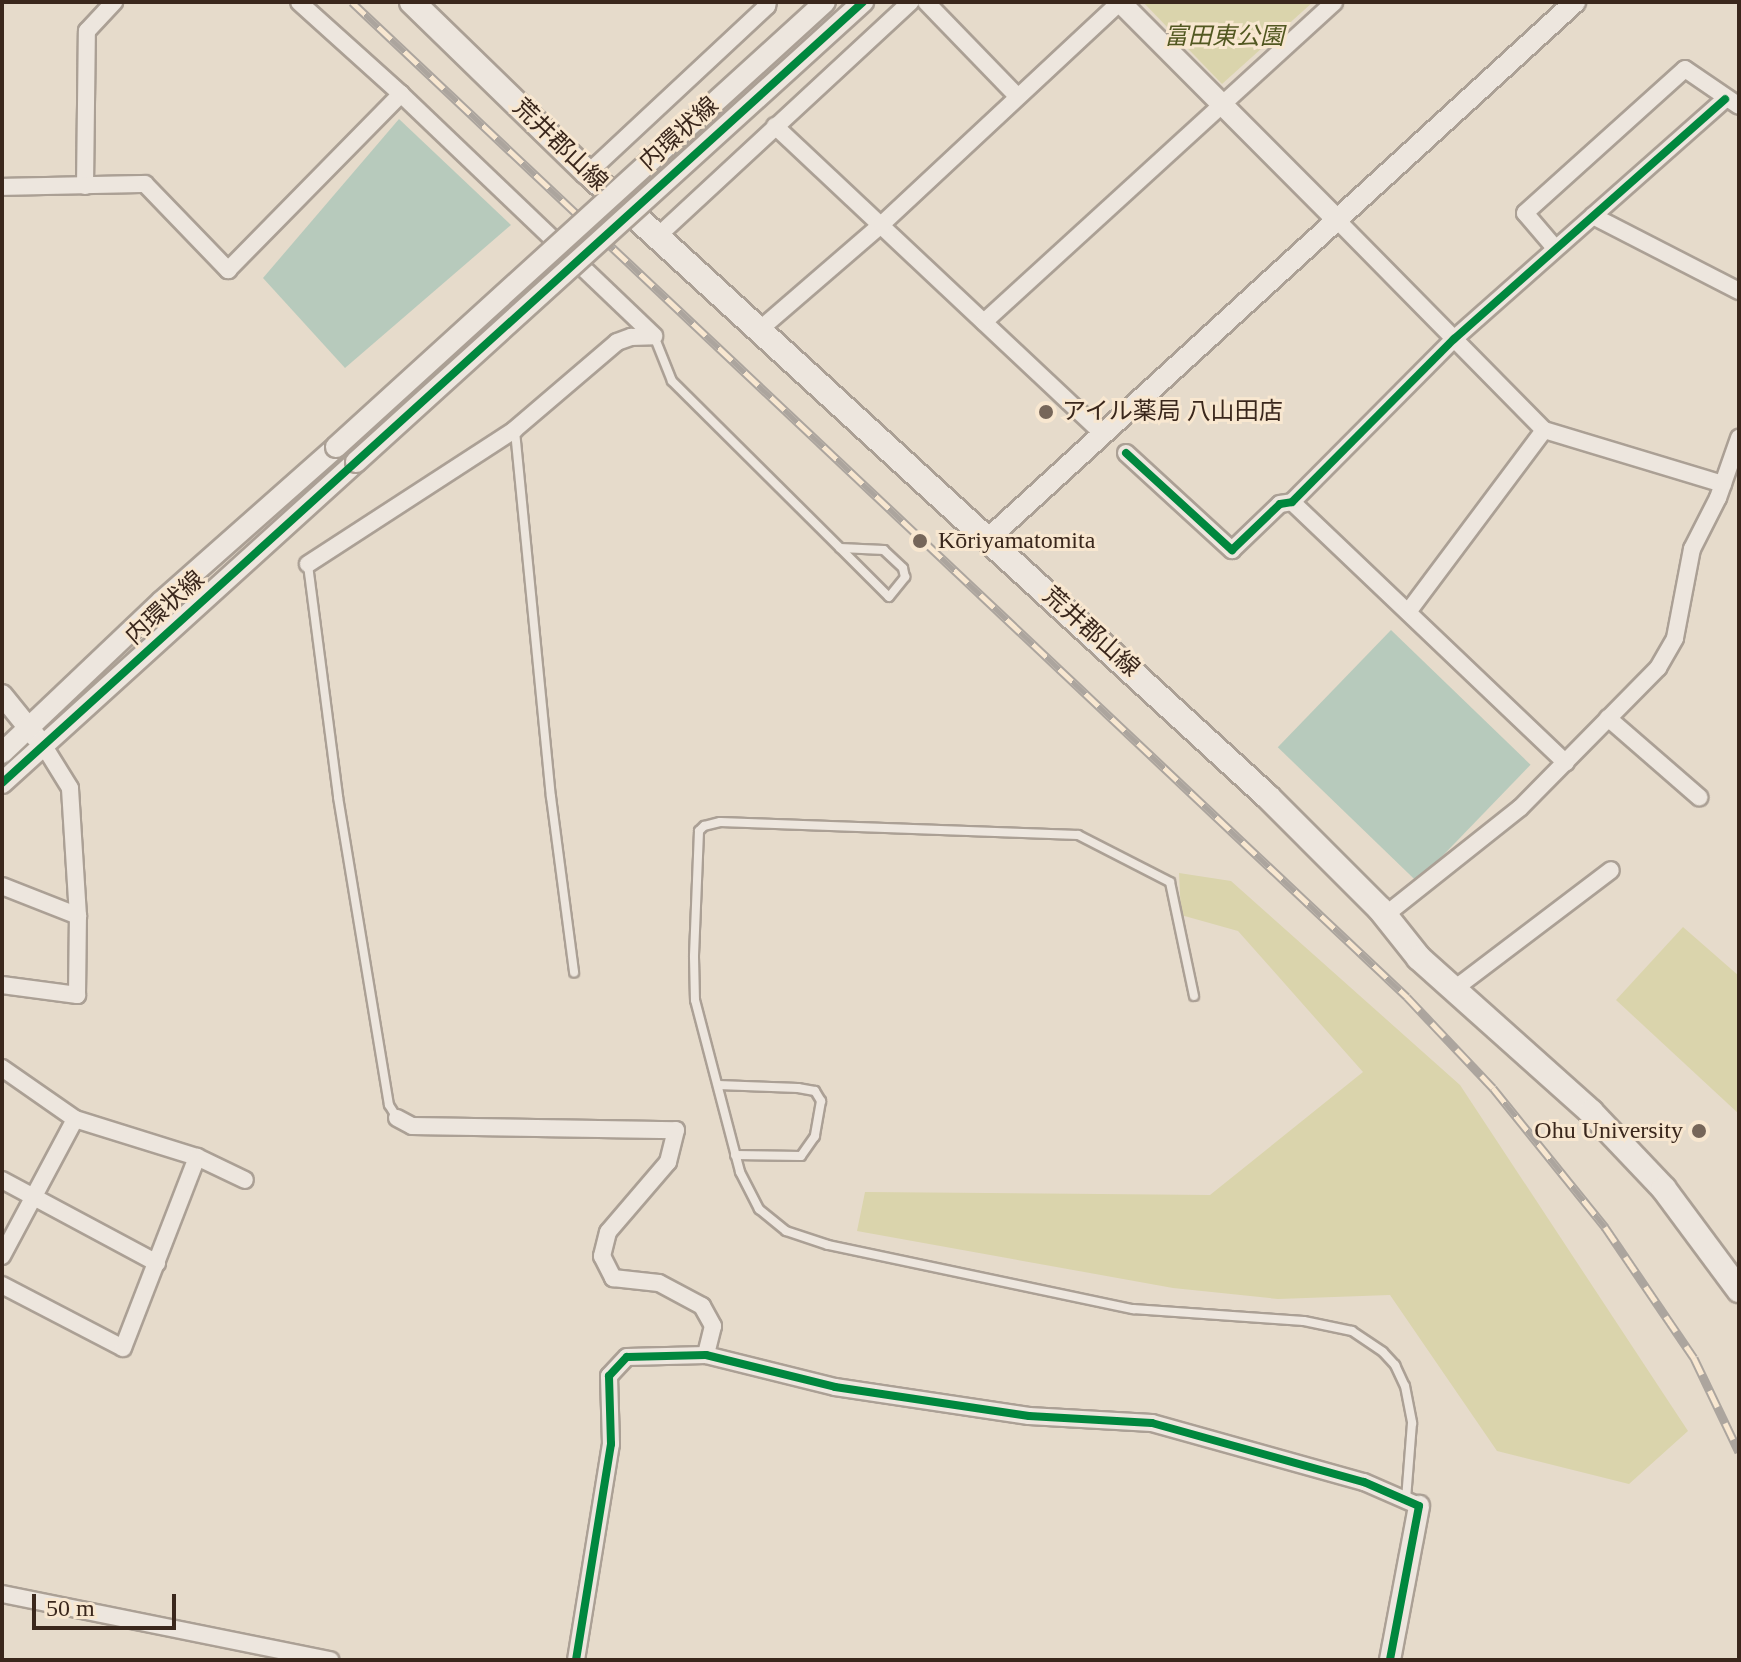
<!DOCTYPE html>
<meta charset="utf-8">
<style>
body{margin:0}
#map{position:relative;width:1741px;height:1662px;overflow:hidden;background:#e6dbcb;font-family:"Times New Roman","Noto Sans JP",serif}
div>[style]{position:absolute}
.green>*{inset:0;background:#dad4ac}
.water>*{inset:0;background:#b7cabc;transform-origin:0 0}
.roads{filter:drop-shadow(2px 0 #aba095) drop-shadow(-2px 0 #aba095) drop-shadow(0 2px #aba095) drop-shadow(0 -2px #aba095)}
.service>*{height:8px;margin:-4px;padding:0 4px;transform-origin:4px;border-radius:4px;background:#ede6de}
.minor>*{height:16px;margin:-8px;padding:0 8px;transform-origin:8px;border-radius:8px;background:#ede6de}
.tertiary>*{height:20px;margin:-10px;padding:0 10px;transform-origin:10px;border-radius:10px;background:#ede6de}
.secondary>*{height:24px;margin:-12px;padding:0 12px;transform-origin:12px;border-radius:12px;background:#ede6de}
.rail>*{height:9px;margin-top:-4.5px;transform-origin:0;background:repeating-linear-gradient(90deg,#f8e7d0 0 18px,#aca59e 0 36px);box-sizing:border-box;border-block:2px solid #aca59e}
.bridges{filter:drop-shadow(2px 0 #aba095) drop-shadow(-2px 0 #aba095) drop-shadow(0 2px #aba095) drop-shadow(0 -2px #aba095)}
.tertiary-bridge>*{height:20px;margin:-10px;padding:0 10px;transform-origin:10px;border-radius:10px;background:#ede6de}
.cycleway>*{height:8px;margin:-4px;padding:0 4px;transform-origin:4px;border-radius:4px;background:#00873e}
.dots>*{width:22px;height:22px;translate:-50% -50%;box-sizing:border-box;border:4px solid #f8e7d0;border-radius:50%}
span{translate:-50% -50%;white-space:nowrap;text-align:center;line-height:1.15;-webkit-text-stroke:6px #f8e7d0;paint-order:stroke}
.park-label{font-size:24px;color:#525821;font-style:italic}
.street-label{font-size:24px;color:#3a271c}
.poi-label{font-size:24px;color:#3a271c}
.left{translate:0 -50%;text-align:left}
.right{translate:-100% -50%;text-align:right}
.frame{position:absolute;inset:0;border:4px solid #3a271c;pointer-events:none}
.scale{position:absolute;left:32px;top:1594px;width:144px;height:36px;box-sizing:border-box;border:4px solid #3a271c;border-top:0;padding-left:10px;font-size:24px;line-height:28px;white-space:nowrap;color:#3a271c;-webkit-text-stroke:6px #f8e7d0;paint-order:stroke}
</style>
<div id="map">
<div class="green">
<i style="clip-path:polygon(1143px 2px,1313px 2px,1222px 84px)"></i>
<i style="clip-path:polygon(1179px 873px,1231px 881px,1460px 1085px,1688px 1431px,1629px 1484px,1497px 1451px,1390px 1295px,1278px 1299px,1173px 1288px,857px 1231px,865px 1192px,1210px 1195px,1363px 1072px,1238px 931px,1181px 915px)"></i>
<i style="clip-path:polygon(1683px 927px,1739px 976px,1739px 1114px,1616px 1000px)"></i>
</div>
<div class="water">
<i style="clip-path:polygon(399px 119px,511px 225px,345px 368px,263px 278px)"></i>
<i style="left:1391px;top:630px;width:194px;height:163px;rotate:44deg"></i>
</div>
<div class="roads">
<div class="service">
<i style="left:654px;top:336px;width:48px;rotate:68.2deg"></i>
<i style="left:672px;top:381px;width:237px;rotate:44.8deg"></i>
<i style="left:840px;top:548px;width:69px;rotate:45deg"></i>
<i style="left:889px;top:597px;width:26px;rotate:-51deg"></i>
<i style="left:905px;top:577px;width:9px;rotate:-103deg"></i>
<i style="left:903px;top:568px;width:26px;rotate:-137deg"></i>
<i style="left:884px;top:550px;width:44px;rotate:-177.4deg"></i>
<i style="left:515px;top:431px;width:368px;rotate:84.4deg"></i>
<i style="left:551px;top:797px;width:177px;rotate:82.5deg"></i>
<i style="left:308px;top:565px;width:234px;rotate:82.6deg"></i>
<i style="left:338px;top:797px;width:312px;rotate:80.6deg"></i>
<i style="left:389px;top:1105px;width:15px;rotate:58deg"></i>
<i style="left:1194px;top:996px;width:116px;rotate:-101.9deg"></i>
<i style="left:1170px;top:882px;width:103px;rotate:-152.9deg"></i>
<i style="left:1078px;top:835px;width:358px;rotate:-177.9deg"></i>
<i style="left:720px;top:822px;width:16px;rotate:166deg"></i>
<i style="left:704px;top:826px;width:7px;rotate:135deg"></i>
<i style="left:699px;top:831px;width:126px;rotate:92.3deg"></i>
<i style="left:694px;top:957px;width:43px;rotate:88.7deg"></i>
<i style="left:695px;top:1000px;width:178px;rotate:75.3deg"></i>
<i style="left:740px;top:1172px;width:42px;rotate:62.8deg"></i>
<i style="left:759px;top:1209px;width:35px;rotate:39deg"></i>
<i style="left:786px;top:1231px;width:44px;rotate:18.4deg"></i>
<i style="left:828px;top:1245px;width:312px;rotate:11.9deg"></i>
<i style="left:1133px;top:1309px;width:171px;rotate:4deg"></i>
<i style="left:1304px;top:1321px;width:49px;rotate:11.8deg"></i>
<i style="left:1352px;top:1331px;width:37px;rotate:34deg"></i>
<i style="left:1383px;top:1352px;width:18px;rotate:47deg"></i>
<i style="left:1395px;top:1365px;width:23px;rotate:65deg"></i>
<i style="left:1405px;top:1386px;width:38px;rotate:79deg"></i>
<i style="left:1412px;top:1423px;width:77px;rotate:94.5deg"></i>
<i style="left:718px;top:1085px;width:80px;rotate:2.1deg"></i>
<i style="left:798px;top:1088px;width:17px;rotate:10deg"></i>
<i style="left:815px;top:1091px;width:12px;rotate:59deg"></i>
<i style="left:821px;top:1101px;width:36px;rotate:100deg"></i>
<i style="left:815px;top:1136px;width:24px;rotate:125deg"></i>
<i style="left:801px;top:1156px;width:66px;rotate:-179.1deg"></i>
</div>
<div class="minor">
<i style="left:926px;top:2px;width:131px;rotate:45.9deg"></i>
<i style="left:401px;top:94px;width:350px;rotate:43.7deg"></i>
<i style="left:775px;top:126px;width:451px;rotate:43.2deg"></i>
<i style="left:588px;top:173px;width:245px;rotate:-43deg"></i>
<i style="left:767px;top:6px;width:4px;rotate:-76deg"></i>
<i style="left:85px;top:186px;width:155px;rotate:-89.3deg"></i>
<i style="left:87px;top:31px;width:40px;rotate:-47deg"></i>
<i style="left:2px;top:187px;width:143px;rotate:-1.2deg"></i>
<i style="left:145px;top:184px;width:120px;rotate:46deg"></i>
<i style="left:228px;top:270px;width:247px;rotate:-45.5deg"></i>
<i style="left:401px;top:94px;width:137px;rotate:-138deg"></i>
<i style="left:1593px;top:216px;width:164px;rotate:27.2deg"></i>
<i style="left:1337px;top:220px;width:295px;rotate:45.4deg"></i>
<i style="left:1544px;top:430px;width:187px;rotate:16.8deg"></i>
<i style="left:659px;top:235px;width:343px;rotate:-42.8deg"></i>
<i style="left:1555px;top:248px;width:46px;rotate:-130.6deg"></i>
<i style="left:1525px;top:213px;width:215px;rotate:-42deg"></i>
<i style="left:1685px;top:69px;width:65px;rotate:34.4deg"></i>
<i style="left:984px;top:322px;width:474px;rotate:-42.4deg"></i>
<i style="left:758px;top:331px;width:164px;rotate:-40.8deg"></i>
<i style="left:882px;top:224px;width:325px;rotate:-43deg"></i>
<i style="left:1126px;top:453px;width:144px;rotate:42.5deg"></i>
<i style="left:1232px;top:550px;width:66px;rotate:-43.8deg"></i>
<i style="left:1280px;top:504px;width:12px;rotate:-9deg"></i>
<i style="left:1292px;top:502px;width:230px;rotate:-45.2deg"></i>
<i style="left:1454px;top:339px;width:362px;rotate:-41.5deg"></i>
<i style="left:1292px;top:502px;width:378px;rotate:43.6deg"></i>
<i style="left:308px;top:564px;width:246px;rotate:-33deg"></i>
<i style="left:514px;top:430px;width:135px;rotate:-40.5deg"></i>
<i style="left:617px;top:342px;width:15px;rotate:-20deg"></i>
<i style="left:631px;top:337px;width:23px;rotate:-2deg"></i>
<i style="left:1408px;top:612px;width:227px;rotate:-53.2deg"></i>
<i style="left:1608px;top:718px;width:121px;rotate:41deg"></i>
<i style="left:2px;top:886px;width:82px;rotate:21.5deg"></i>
<i style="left:1384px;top:916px;width:174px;rotate:-38.5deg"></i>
<i style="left:1520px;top:808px;width:197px;rotate:-45.4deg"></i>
<i style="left:1658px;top:668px;width:34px;rotate:-60deg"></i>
<i style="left:1675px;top:638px;width:91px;rotate:-79.2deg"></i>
<i style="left:1692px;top:549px;width:57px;rotate:-63deg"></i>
<i style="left:1718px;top:498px;width:64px;rotate:-70.7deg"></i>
<i style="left:2px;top:985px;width:76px;rotate:7.6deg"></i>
<i style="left:77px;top:995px;width:79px;rotate:-89.3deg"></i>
<i style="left:78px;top:916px;width:128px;rotate:-93.6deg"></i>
<i style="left:70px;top:788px;width:49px;rotate:-121.8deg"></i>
<i style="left:1453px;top:990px;width:198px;rotate:-37.2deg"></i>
<i style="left:2px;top:1068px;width:89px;rotate:34.9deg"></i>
<i style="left:75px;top:1119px;width:128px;rotate:17.3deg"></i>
<i style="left:197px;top:1157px;width:53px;rotate:25.6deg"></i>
<i style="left:397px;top:1118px;width:17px;rotate:28deg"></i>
<i style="left:412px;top:1126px;width:264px;rotate:0.9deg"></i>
<i style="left:676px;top:1130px;width:33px;rotate:104deg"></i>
<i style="left:668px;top:1162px;width:92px;rotate:130.6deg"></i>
<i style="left:608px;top:1232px;width:25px;rotate:104deg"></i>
<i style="left:602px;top:1256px;width:25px;rotate:63deg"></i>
<i style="left:613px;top:1278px;width:46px;rotate:6.2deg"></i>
<i style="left:659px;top:1283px;width:49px;rotate:28.1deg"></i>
<i style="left:702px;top:1306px;width:23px;rotate:61deg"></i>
<i style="left:713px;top:1326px;width:30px;rotate:104deg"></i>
<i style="left:2px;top:1180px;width:176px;rotate:28.2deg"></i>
<i style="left:2px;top:1256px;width:155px;rotate:-61.9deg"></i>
<i style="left:2px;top:1285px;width:136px;rotate:27.5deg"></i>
<i style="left:123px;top:1348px;width:205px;rotate:-68.8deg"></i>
<i style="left:2px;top:1594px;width:335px;rotate:11.4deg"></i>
<i style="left:576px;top:1660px;width:219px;rotate:-80.8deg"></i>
<i style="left:611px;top:1444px;width:68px;rotate:-91.7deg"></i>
<i style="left:609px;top:1376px;width:26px;rotate:-47deg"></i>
<i style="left:627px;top:1357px;width:79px;rotate:-1.5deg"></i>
<i style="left:706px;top:1355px;width:133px;rotate:13.9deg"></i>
<i style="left:835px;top:1387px;width:196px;rotate:8.5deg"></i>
<i style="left:1029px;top:1416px;width:123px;rotate:3.3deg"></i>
<i style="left:1152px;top:1423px;width:220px;rotate:15.6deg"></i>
<i style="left:1364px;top:1482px;width:60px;rotate:23.6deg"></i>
</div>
<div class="tertiary">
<i style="left:1120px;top:2px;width:308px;rotate:45.1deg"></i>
<i style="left:988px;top:539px;width:796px;rotate:-42.45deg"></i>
<i style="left:2px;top:695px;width:54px;rotate:51deg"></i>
<i style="left:2px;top:753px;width:219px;rotate:-43.5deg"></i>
<i style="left:161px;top:602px;width:234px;rotate:-41.5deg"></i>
<i style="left:2px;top:783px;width:478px;rotate:-42.2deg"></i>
<i style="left:1390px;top:1660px;width:157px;rotate:-79.3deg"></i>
</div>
<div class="secondary">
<i style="left:412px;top:2px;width:245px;rotate:44.2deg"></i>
<i style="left:588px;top:173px;width:923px;rotate:42.54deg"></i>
<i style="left:1268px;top:797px;width:158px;rotate:45deg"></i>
<i style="left:1380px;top:909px;width:63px;rotate:51.5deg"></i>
<i style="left:1419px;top:958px;width:231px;rotate:41.8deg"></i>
<i style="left:1591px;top:1112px;width:106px;rotate:46.5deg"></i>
<i style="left:1664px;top:1189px;width:126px;rotate:53.4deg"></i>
</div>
</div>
<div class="rail">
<i style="left:352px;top:2px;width:1450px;rotate:43.32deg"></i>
<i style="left:1407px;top:997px;width:125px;rotate:46.6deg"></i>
<i style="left:1493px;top:1088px;width:179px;rotate:51.1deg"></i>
<i style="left:1605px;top:1227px;width:158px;rotate:55.8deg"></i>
<i style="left:1694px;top:1358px;width:104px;rotate:64.4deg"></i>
</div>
<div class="bridges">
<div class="tertiary-bridge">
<i style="left:336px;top:447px;width:661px;rotate:-42.3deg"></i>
<i style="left:356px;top:462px;width:685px;rotate:-42.22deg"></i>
</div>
</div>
<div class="cycleway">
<i style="left:1126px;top:453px;width:144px;rotate:42.5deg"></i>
<i style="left:1232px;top:550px;width:66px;rotate:-43.8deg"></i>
<i style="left:1280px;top:504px;width:12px;rotate:-9deg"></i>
<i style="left:1292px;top:502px;width:230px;rotate:-45.2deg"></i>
<i style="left:1454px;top:339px;width:362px;rotate:-41.5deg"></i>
<i style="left:2px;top:783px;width:1162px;rotate:-42.21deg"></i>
<i style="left:576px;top:1660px;width:219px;rotate:-80.8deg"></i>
<i style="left:611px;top:1444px;width:68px;rotate:-91.7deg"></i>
<i style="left:609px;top:1376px;width:26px;rotate:-47deg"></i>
<i style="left:627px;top:1357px;width:79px;rotate:-1.5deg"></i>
<i style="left:706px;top:1355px;width:133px;rotate:13.9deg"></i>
<i style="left:835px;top:1387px;width:196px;rotate:8.5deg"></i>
<i style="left:1029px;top:1416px;width:123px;rotate:3.3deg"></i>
<i style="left:1152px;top:1423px;width:220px;rotate:15.6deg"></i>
<i style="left:1364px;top:1482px;width:60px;rotate:23.6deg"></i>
<i style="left:1419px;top:1506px;width:157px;rotate:100.7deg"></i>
</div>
<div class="dots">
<i style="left:1046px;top:412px;background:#766659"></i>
<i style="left:920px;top:541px;background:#766659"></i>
<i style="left:1699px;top:1131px;background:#766659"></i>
</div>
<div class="park-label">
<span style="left:1224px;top:37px">富田東公園</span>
</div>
<div class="street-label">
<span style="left:679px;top:134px;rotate:-42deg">内環状線</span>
<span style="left:560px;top:145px;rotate:44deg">荒井郡山線</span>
<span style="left:165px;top:608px;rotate:-42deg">内環状線</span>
<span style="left:1091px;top:632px;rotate:42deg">荒井郡山線</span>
</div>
<div class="poi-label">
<span class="left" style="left:1062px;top:412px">アイル薬局 八山田店</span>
<span class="left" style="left:938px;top:541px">Kōriyamatomita</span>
<span class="right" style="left:1683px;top:1131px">Ohu University</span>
</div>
<div class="frame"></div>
<div class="scale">50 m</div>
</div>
